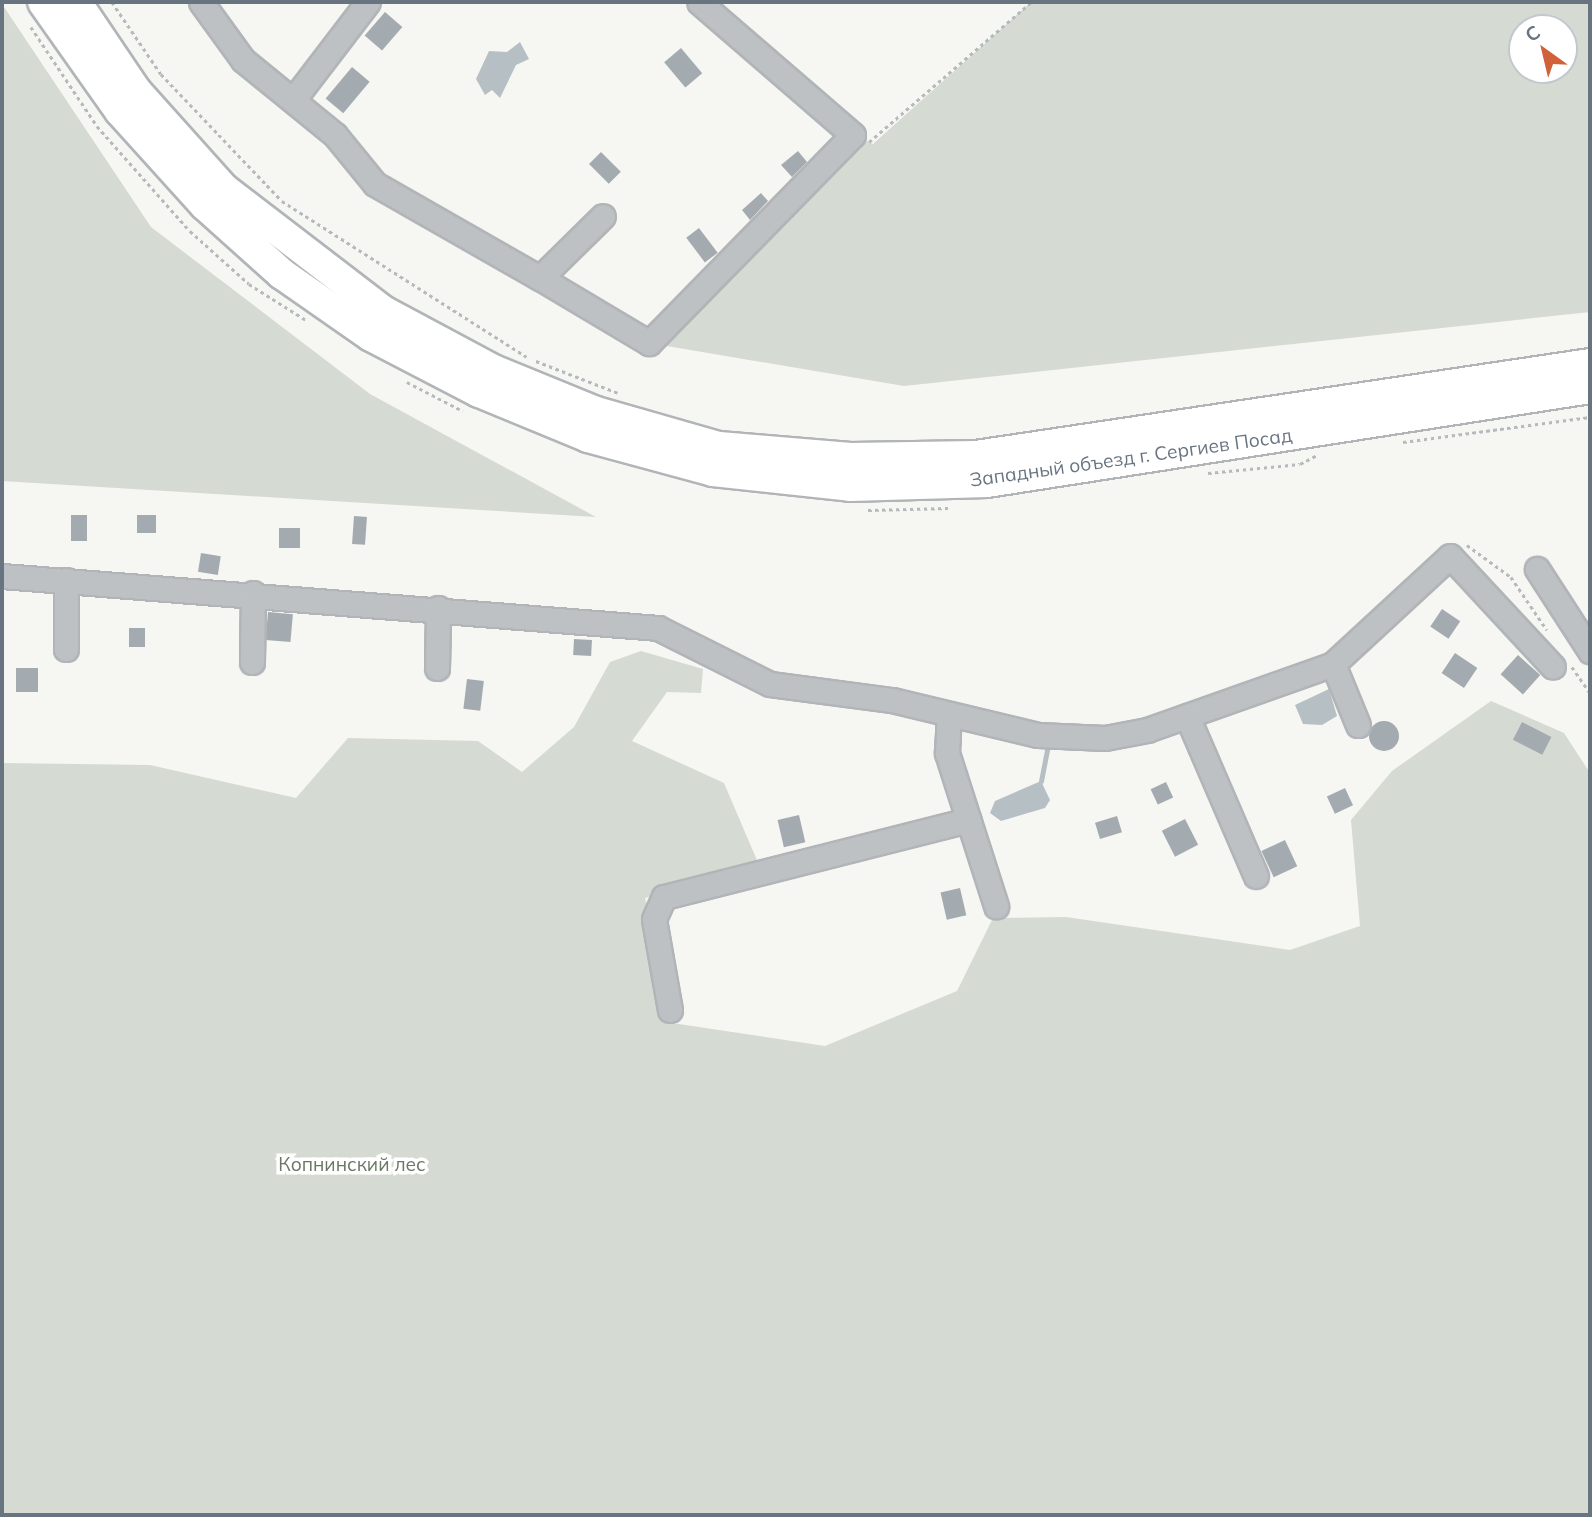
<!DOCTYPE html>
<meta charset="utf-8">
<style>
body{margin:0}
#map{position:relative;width:1592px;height:1517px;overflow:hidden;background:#f6f6f3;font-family:Mulish,sans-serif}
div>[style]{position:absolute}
.green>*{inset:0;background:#d5dad3}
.water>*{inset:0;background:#b6c0c4}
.stream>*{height:5px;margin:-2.5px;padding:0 2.5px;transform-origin:2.5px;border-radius:2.5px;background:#b6c0c4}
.building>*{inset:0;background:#a4abb0;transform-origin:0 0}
.round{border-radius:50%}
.path>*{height:2.5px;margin-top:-1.25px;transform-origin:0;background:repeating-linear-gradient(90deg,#b7babc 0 3.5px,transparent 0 7px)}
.roads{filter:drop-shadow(2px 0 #b1b5b8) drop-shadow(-2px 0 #b1b5b8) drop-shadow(0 2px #b1b5b8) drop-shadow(0 -2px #b1b5b8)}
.minor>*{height:23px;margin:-11.5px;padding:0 11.5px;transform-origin:11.5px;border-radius:11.5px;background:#bdc1c4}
.major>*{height:30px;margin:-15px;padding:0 15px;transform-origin:15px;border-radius:15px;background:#fff}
span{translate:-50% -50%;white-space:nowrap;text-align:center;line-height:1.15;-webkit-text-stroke:7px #fff;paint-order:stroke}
.street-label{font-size:19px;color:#687581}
.park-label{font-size:19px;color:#697966}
.frame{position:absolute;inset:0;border:4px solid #687581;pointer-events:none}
.north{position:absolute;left:1508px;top:14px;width:70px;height:70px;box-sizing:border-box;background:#fff;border:2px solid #c3c8cd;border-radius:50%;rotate:326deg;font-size:19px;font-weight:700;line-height:28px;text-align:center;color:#687581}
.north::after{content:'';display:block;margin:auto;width:24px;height:32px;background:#d06139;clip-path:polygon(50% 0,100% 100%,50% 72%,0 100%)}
</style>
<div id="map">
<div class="green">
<i style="clip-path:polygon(evenodd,1031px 2px,1590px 2px,1590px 312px,904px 386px,649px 343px,853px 135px,873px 144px,1031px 2px,1522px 28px,1564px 28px,1564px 70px,1522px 70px,1522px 28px)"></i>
<i style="clip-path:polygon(2px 4px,151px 227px,370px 394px,596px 517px,2px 481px)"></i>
<i style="clip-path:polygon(641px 651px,703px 669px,701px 693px,667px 692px,632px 741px,724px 783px,759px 865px,645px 898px,672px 1023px,825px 1046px,957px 991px,993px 918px,1066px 917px,1290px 950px,1360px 926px,1351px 820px,1392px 771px,1491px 701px,1564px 733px,1590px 773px,1590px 1515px,2px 1515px,2px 763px,150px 765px,296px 798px,348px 738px,478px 741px,522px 772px,574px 727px,610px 662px)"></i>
</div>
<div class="water">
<i style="clip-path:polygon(520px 42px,529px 59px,516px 65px,500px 98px,492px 90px,485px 95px,476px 79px,489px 51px,507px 52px)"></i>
<i style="clip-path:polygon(1329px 689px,1337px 716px,1322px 725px,1303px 724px,1295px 705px)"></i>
<i style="clip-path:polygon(1041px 781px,1050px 800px,1045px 808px,1001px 821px,990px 813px,995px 801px)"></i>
</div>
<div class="stream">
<i style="left:1041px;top:781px;width:38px;rotate:-79deg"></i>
</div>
<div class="building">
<i style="left:385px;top:12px;width:23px;height:31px;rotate:41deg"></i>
<i style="left:681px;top:48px;width:33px;height:22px;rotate:50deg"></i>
<i style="left:352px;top:67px;width:23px;height:41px;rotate:40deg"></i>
<i style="clip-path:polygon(798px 151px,807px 162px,792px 177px,781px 165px)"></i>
<i style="left:601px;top:152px;width:28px;height:17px;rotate:45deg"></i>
<i style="clip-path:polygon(761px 193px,768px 201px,750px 220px,742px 210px)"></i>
<i style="left:699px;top:228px;width:31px;height:16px;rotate:53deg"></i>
<i style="left:71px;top:515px;width:16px;height:26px"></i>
<i style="left:137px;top:515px;width:19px;height:18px"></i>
<i style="left:354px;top:516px;width:13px;height:28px;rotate:4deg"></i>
<i style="left:300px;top:528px;width:20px;height:21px;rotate:90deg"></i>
<i style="left:201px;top:553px;width:20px;height:19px;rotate:9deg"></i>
<i style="left:1442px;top:609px;width:22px;height:21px;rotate:34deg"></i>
<i style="left:268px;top:612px;width:25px;height:28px;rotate:5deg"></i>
<i style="left:129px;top:628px;width:16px;height:19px"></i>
<i style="left:574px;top:639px;width:18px;height:16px;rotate:3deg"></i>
<i style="left:1455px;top:653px;width:27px;height:24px;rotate:34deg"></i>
<i style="left:1518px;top:655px;width:30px;height:26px;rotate:42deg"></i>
<i style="left:16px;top:668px;width:22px;height:24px"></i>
<i style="left:467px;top:679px;width:17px;height:30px;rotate:7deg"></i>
<i class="round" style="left:1369px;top:721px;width:30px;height:30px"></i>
<i style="left:1522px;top:722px;width:33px;height:20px;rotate:27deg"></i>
<i style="left:1166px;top:782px;width:17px;height:17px;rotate:65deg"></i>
<i style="left:1345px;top:788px;width:19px;height:20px;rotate:65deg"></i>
<i style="left:799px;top:815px;width:28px;height:22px;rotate:77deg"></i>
<i style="left:1117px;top:816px;width:17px;height:23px;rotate:73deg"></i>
<i style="left:1185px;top:819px;width:29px;height:26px;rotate:63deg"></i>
<i style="left:1285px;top:840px;width:29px;height:26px;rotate:65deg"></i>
<i style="left:960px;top:888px;width:28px;height:20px;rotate:77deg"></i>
</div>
<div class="path">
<i style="left:112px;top:2px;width:87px;rotate:55.8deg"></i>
<i style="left:161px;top:74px;width:175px;rotate:46.4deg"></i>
<i style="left:282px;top:201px;width:290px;rotate:32.5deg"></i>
<i style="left:31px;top:27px;width:119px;rotate:56.3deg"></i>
<i style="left:97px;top:126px;width:140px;rotate:48.5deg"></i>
<i style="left:190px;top:231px;width:79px;rotate:41.9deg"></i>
<i style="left:249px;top:284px;width:67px;rotate:32.3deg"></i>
<i style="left:869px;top:142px;width:214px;rotate:-40.8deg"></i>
<i style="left:536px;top:361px;width:88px;rotate:21.3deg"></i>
<i style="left:407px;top:382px;width:63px;rotate:27.4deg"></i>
<i style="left:1403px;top:442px;width:189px;rotate:-7.6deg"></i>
<i style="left:1208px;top:473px;width:92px;rotate:-5.6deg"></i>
<i style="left:1300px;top:464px;width:19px;rotate:-28deg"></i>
<i style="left:868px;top:510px;width:80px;rotate:-1.4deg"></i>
<i style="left:1467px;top:545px;width:54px;rotate:36deg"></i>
<i style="left:1511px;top:577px;width:64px;rotate:55.8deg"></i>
<i style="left:1572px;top:667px;width:32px;rotate:55deg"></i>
</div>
<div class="roads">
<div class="minor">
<i style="left:201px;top:2px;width:72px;rotate:54.1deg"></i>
<i style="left:243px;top:60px;width:119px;rotate:39.2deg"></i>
<i style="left:335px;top:135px;width:63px;rotate:50.8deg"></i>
<i style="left:375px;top:184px;width:190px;rotate:29.7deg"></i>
<i style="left:540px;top:278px;width:88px;rotate:-44.5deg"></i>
<i style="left:293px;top:100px;width:123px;rotate:-52.6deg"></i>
<i style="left:540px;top:278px;width:127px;rotate:30.8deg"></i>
<i style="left:649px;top:343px;width:291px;rotate:-45.6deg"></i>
<i style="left:853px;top:135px;width:203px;rotate:-139.2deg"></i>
<i style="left:1537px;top:569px;width:98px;rotate:57.1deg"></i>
<i style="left:2px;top:576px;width:658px;rotate:4.53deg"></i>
<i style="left:658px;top:628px;width:125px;rotate:26.6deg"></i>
<i style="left:770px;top:684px;width:123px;rotate:7.5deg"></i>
<i style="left:892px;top:700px;width:150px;rotate:13.5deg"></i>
<i style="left:1038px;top:735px;width:67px;rotate:2.6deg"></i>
<i style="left:1105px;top:738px;width:43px;rotate:-10.8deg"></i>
<i style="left:1147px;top:730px;width:197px;rotate:-19.5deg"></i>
<i style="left:1333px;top:664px;width:159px;rotate:-42.7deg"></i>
<i style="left:1450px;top:556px;width:151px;rotate:47.1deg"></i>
<i style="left:66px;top:580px;width:69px;rotate:90deg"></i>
<i style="left:252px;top:662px;width:69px;rotate:-89.2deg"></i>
<i style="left:1333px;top:664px;width:66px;rotate:67.7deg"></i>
<i style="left:437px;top:668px;width:60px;rotate:-89deg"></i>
<i style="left:949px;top:714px;width:39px;rotate:93deg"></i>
<i style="left:947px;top:753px;width:161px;rotate:72.2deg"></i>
<i style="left:1187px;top:716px;width:174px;rotate:66.7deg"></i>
<i style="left:670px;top:1010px;width:92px;rotate:-100deg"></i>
<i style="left:654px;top:919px;width:24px;rotate:-66deg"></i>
<i style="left:664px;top:897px;width:314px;rotate:-14.2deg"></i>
</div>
<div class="major">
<i style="left:43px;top:2px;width:133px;rotate:54.8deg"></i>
<i style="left:120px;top:111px;width:127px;rotate:47.9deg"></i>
<i style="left:205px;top:205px;width:103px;rotate:41.9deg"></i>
<i style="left:282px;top:274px;width:108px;rotate:34.9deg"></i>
<i style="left:371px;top:336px;width:122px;rotate:27.4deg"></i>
<i style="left:479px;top:392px;width:118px;rotate:22.4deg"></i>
<i style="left:588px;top:437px;width:130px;rotate:15.2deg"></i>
<i style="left:713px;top:471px;width:138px;rotate:6.2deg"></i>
<i style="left:850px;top:486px;width:137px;rotate:-1.7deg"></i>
<i style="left:987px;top:482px;width:610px;rotate:-8.86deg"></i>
<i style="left:76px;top:2px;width:107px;rotate:56deg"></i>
<i style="left:136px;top:91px;width:132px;rotate:48.1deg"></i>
<i style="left:224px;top:189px;width:200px;rotate:37.5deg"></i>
<i style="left:383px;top:311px;width:125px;rotate:28.2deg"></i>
<i style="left:493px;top:370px;width:111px;rotate:22.2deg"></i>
<i style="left:596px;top:412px;width:128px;rotate:15.9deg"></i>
<i style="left:719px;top:447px;width:132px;rotate:4.8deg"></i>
<i style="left:851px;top:458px;width:125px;rotate:-0.9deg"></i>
<i style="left:976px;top:456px;width:621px;rotate:-8.52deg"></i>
</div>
</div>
<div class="street-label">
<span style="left:1131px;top:458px;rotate:-8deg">Западный объезд г. Сергиев Посад</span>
</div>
<div class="park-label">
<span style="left:352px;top:1165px">Копнинский лес</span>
</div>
<div class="frame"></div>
<div class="north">С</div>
</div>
